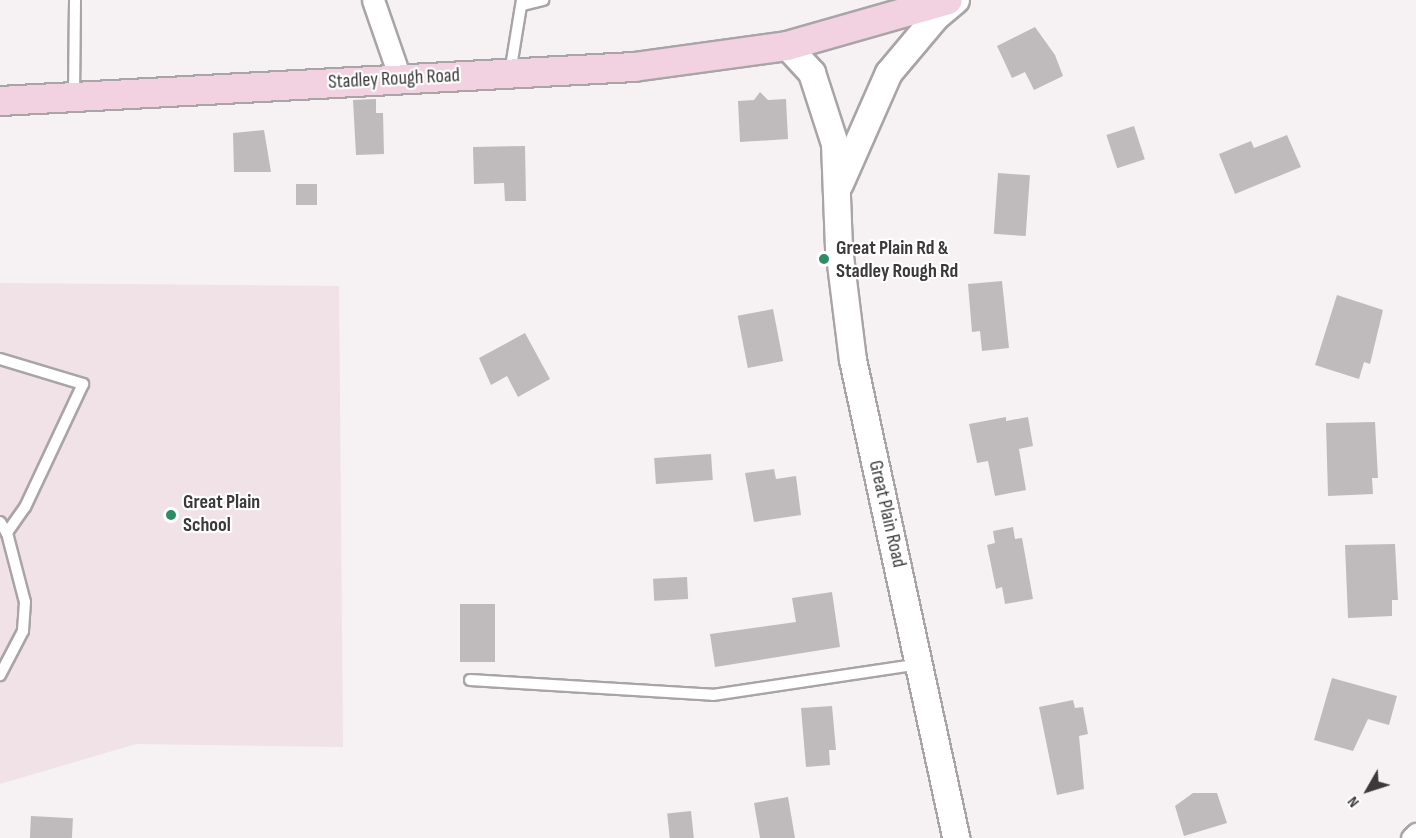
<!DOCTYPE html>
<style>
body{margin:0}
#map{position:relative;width:1416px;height:838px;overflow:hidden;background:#f6f1f3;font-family:"Sofia Sans Condensed",sans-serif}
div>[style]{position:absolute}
.built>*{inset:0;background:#f0e2e7}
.building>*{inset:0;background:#bfbbbd;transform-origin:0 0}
.roads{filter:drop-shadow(2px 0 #a9a4a6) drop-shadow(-2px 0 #a9a4a6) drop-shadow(0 2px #a9a4a6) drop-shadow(0 -2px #a9a4a6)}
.service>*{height:10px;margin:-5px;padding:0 5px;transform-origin:5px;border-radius:5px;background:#fff}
.minor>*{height:21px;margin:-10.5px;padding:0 10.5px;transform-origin:10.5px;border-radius:10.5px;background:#fff}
.tertiary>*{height:26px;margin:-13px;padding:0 13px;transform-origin:13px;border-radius:13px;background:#fff}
.secondary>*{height:28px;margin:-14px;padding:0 14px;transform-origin:14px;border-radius:14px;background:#f2d1e1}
.dots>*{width:16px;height:16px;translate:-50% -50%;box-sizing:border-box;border:3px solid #fff;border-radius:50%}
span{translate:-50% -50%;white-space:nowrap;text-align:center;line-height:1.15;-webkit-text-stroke:4.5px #fff;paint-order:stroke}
.street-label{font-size:20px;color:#3b3939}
.poi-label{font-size:20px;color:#3b3939;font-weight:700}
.left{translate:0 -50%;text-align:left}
.north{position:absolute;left:1338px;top:760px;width:60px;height:60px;-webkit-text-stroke:4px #fff;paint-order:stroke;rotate:231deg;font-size:16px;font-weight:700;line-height:24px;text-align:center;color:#3b3939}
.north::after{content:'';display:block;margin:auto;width:21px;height:27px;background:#3b3939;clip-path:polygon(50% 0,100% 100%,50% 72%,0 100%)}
</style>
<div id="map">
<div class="built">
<i style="clip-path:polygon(0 283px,339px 286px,343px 747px,136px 744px,0 784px)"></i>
</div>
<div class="building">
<i style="clip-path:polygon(1035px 27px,1055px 55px,1063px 76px,1034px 90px,1025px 72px,1012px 78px,997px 46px)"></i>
<i style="clip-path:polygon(760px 92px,768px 100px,786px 99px,788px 139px,740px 142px,738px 101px,754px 100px)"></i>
<i style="clip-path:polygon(376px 99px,376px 113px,383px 113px,384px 154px,356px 155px,353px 100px)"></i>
<i style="left:1134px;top:126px;width:35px;height:29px;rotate:72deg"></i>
<i style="clip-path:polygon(264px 130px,271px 172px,234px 172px,233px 133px)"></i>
<i style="clip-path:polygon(1287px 135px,1301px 167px,1235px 194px,1219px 154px,1251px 141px,1254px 148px)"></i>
<i style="clip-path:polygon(525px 146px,526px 201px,505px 201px,504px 183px,474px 184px,473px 147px)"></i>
<i style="left:998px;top:173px;width:32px;height:61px;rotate:4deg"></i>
<i style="left:296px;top:184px;width:21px;height:21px"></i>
<i style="clip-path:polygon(1002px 281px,1009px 348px,982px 351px,980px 331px,972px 332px,968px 284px)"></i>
<i style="clip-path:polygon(1337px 295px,1383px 310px,1370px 364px,1364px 362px,1359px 379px,1315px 365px)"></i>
<i style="left:773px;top:309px;width:53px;height:36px;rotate:79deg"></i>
<i style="clip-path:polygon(525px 333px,550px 379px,518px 397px,507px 376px,491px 385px,479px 358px)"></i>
<i style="clip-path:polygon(1006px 417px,1006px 421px,1028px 417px,1033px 446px,1019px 449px,1026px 490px,995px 496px,988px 461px,977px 463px,969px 424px)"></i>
<i style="clip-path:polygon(1375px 422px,1378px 478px,1372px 478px,1373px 494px,1328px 496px,1326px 423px)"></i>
<i style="left:711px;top:454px;width:26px;height:57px;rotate:86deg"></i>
<i style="clip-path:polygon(774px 469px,776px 479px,796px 476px,801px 515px,754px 522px,745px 473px)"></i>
<i style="clip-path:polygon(1013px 527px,1015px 539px,1022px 538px,1033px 599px,1005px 604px,1002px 587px,996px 589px,987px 545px,995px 543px,993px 531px)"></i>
<i style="clip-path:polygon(1395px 544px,1398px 600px,1392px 600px,1392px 616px,1348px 618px,1345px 545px)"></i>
<i style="left:687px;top:577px;width:22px;height:34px;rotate:87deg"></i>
<i style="clip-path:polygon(832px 592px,840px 647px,715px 667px,710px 634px,796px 622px,792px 598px)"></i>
<i style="left:495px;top:604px;width:58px;height:35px;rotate:90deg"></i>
<i style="clip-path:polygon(1332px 678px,1397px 696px,1389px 725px,1368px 719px,1353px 751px,1314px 740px)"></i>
<i style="clip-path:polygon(1073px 700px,1075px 708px,1083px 707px,1088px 734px,1079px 736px,1084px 789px,1057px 795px,1039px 707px)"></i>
<i style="clip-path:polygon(832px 706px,836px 750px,829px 750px,830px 765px,806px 767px,801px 708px)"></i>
<i style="clip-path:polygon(1193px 793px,1217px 793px,1227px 823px,1184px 836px,1175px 806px)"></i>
<i style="clip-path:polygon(788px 797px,795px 838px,760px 838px,754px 803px)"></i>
<i style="left:691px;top:811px;width:27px;height:24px;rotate:84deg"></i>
<i style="left:31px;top:816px;width:42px;height:22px;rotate:3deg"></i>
</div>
<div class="roads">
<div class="service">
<i style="left:523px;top:5px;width:21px;rotate:-14deg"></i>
<i style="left:510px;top:73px;width:74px;rotate:-80.7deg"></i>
<i style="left:74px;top:96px;width:96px;rotate:-89.4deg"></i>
<i style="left:0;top:359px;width:87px;rotate:16.8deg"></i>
<i style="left:83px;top:384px;width:136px;rotate:115.2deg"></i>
<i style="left:25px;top:507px;width:32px;rotate:125deg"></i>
<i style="left:7px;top:533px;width:71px;rotate:75.4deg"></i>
<i style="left:25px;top:602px;width:29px;rotate:94deg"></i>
<i style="left:23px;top:631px;width:50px;rotate:117.6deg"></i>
<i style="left:0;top:522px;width:13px;rotate:58deg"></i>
<i style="left:470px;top:680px;width:243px;rotate:3.5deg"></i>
<i style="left:713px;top:695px;width:209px;rotate:-8.5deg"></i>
</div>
<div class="minor">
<i style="left:373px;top:0;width:83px;rotate:70.9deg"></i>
<i style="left:1412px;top:838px;width:6px;rotate:-45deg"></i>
</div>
<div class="tertiary">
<i style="left:787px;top:46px;width:37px;rotate:47deg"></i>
<i style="left:812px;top:73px;width:75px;rotate:72.1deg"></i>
<i style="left:835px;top:144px;width:104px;rotate:87.8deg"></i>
<i style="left:839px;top:248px;width:113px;rotate:82.9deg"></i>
<i style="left:853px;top:360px;width:489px;rotate:77.8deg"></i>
<i style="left:840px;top:184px;width:121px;rotate:-66.2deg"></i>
<i style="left:889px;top:73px;width:73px;rotate:-50deg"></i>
<i style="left:936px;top:17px;width:26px;rotate:-40deg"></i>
</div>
<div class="secondary">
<i style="left:0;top:101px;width:635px;rotate:-3.07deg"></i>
<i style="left:634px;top:67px;width:154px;rotate:-7.8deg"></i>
<i style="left:787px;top:46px;width:167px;rotate:-15.9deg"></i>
</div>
</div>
<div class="dots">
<i style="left:824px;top:259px;background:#2d8c64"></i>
<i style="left:171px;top:515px;background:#2d8c64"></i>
</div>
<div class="street-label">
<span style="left:394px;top:79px;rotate:-3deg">Stadley Rough Road</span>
<span style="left:887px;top:514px;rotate:77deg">Great Plain Road</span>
</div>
<div class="poi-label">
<span class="left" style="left:836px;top:260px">Great Plain Rd &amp;<br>Stadley Rough Rd</span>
<span class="left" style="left:183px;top:514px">Great Plain<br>School</span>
</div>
<div class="north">N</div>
</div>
